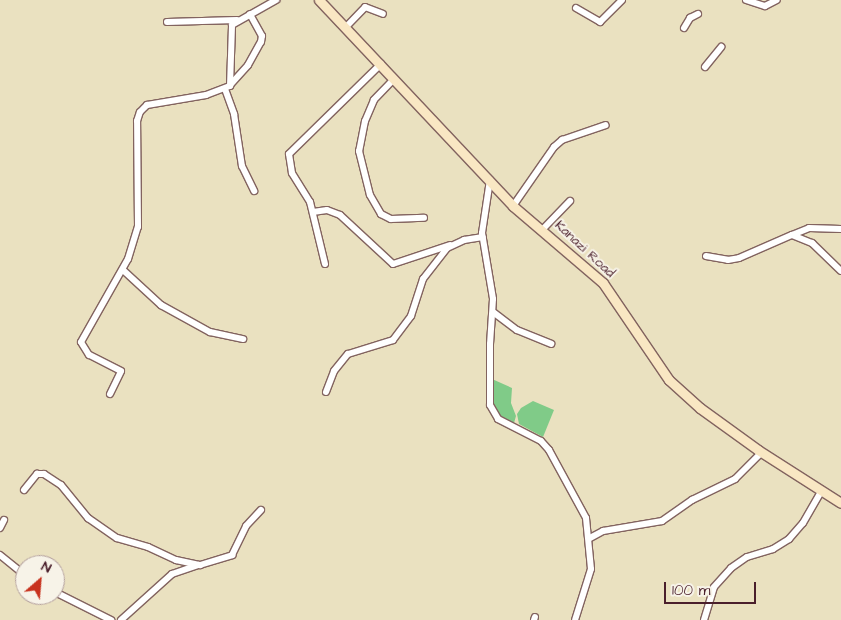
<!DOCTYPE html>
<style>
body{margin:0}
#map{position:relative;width:841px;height:620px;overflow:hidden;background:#eae1c0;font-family:"Architects Daughter",sans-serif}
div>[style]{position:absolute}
.green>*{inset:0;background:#80cb88}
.roads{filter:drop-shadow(1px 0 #82635f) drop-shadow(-1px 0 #82635f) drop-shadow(0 1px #82635f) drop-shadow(0 -1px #82635f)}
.minor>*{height:6px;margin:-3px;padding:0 3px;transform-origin:3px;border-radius:3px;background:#fff}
.secondary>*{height:9px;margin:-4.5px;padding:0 4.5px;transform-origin:4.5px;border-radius:4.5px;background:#f9e7c3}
span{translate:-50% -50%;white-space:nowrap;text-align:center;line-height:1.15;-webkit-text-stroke:4px #f7f3e8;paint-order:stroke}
.street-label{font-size:14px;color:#4a1f2b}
.north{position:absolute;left:15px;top:555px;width:50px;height:50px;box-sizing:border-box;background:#f7f3e8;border:1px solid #b29e9c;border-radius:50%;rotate:27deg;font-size:14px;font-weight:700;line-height:20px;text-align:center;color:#4a1f2b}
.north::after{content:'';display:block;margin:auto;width:18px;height:22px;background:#c8321e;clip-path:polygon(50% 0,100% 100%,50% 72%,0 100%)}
.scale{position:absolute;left:664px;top:582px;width:92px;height:22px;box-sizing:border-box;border:2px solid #4a1f2b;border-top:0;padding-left:6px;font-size:15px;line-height:18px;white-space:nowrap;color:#4a1f2b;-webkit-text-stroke:4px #f7f3e8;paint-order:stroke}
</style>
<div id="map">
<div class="green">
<i style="clip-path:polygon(492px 379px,512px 388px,511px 403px,516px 416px,514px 423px,494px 412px)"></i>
<i style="clip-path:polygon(533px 401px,554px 410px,543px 437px,519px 424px,517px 414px,521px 408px)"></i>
</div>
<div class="roads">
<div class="minor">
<i style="left:746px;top:0;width:20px;rotate:18deg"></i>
<i style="left:765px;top:6px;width:13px;rotate:-27deg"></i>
<i style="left:576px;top:8px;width:28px;rotate:30deg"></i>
<i style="left:600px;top:22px;width:31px;rotate:-45deg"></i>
<i style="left:167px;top:22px;width:70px;rotate:-1.6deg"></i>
<i style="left:345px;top:28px;width:29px;rotate:-46deg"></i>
<i style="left:365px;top:7px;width:19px;rotate:21deg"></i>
<i style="left:684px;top:28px;width:12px;rotate:-59deg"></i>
<i style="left:690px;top:18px;width:9px;rotate:-27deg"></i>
<i style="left:705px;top:67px;width:26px;rotate:-51deg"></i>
<i style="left:394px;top:79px;width:29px;rotate:134deg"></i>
<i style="left:374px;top:100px;width:23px;rotate:113deg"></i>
<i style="left:365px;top:121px;width:31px;rotate:101deg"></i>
<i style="left:359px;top:151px;width:45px;rotate:76deg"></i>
<i style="left:370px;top:195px;width:22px;rotate:60deg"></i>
<i style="left:381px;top:214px;width:11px;rotate:27deg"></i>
<i style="left:391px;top:219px;width:33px;rotate:-2deg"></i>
<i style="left:231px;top:84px;width:25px;rotate:-48deg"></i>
<i style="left:248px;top:65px;width:26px;rotate:-61deg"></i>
<i style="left:261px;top:42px;width:6px;rotate:-81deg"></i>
<i style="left:262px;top:36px;width:25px;rotate:-119deg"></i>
<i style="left:225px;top:89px;width:27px;rotate:70deg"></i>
<i style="left:234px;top:114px;width:53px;rotate:81.3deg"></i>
<i style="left:242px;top:166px;width:28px;rotate:64deg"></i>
<i style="left:490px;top:180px;width:54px;rotate:98.6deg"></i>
<i style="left:482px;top:233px;width:67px;rotate:80.5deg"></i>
<i style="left:493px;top:299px;width:45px;rotate:93.8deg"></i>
<i style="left:490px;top:344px;width:61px;rotate:90deg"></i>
<i style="left:490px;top:405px;width:16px;rotate:60deg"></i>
<i style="left:498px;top:419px;width:48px;rotate:27.1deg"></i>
<i style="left:541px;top:441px;width:12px;rotate:48deg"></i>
<i style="left:549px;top:450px;width:77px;rotate:61.4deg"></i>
<i style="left:586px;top:518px;width:51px;rotate:84.4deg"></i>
<i style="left:591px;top:569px;width:53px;rotate:107.4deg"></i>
<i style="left:513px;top:206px;width:72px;rotate:-55.2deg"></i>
<i style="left:554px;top:147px;width:11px;rotate:-41deg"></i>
<i style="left:562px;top:140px;width:46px;rotate:-18.8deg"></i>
<i style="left:313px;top:212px;width:14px;rotate:-8deg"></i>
<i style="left:327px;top:210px;width:14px;rotate:21deg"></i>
<i style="left:340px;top:215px;width:72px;rotate:42.8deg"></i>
<i style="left:393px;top:264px;width:60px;rotate:-18.4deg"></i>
<i style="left:543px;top:229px;width:39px;rotate:-46deg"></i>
<i style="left:792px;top:235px;width:18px;rotate:-22deg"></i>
<i style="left:809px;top:228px;width:32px;rotate:2deg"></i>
<i style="left:706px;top:256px;width:22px;rotate:10deg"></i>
<i style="left:728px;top:260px;width:11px;rotate:-10deg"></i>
<i style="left:739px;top:258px;width:58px;rotate:-23.5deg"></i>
<i style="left:792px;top:235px;width:22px;rotate:22deg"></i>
<i style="left:812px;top:243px;width:40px;rotate:44deg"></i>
<i style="left:325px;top:264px;width:64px;rotate:-103.6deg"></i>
<i style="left:310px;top:202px;width:34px;rotate:-122deg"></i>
<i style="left:292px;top:173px;width:19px;rotate:-99deg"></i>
<i style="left:289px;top:154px;width:129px;rotate:-44.4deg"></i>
<i style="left:123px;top:270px;width:52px;rotate:42.6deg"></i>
<i style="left:161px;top:305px;width:56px;rotate:28.9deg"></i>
<i style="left:210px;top:332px;width:34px;rotate:12deg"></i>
<i style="left:493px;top:312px;width:30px;rotate:37deg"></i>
<i style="left:517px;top:330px;width:37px;rotate:22deg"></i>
<i style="left:326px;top:392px;width:22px;rotate:-69deg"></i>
<i style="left:334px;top:371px;width:22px;rotate:-51deg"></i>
<i style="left:348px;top:354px;width:47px;rotate:-17.3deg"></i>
<i style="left:393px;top:340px;width:30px;rotate:-53deg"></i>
<i style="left:411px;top:316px;width:39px;rotate:-72deg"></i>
<i style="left:423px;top:279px;width:39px;rotate:-52deg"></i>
<i style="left:447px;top:248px;width:19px;rotate:-25deg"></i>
<i style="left:464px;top:240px;width:19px;rotate:-9deg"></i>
<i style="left:110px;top:394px;width:25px;rotate:-64deg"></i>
<i style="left:121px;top:371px;width:36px;rotate:-153deg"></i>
<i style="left:89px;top:355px;width:15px;rotate:-122deg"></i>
<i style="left:81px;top:342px;width:95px;rotate:-60.5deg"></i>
<i style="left:128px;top:259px;width:34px;rotate:-73deg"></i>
<i style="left:138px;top:227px;width:106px;rotate:-90.5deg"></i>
<i style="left:137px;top:121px;width:9px;rotate:-72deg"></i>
<i style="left:140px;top:112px;width:10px;rotate:-45deg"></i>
<i style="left:147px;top:105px;width:60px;rotate:-9.6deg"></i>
<i style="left:206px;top:95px;width:26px;rotate:-21deg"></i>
<i style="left:230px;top:86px;width:61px;rotate:-88.1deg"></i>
<i style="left:232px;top:25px;width:51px;rotate:-29.6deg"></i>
<i style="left:24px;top:490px;width:21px;rotate:-51deg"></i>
<i style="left:37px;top:474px;width:7px"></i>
<i style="left:44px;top:474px;width:20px;rotate:33deg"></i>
<i style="left:61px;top:485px;width:43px;rotate:50.7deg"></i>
<i style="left:88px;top:518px;width:35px;rotate:35deg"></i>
<i style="left:117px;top:538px;width:32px;rotate:16deg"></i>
<i style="left:148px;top:547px;width:31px;rotate:25deg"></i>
<i style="left:176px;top:560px;width:25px;rotate:12deg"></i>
<i style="left:200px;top:565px;width:34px;rotate:-17deg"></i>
<i style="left:232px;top:555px;width:32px;rotate:-64deg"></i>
<i style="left:246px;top:526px;width:22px;rotate:-47deg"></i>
<i style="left:0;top:528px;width:9px;rotate:-63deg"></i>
<i style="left:590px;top:538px;width:15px;rotate:-28deg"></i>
<i style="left:603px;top:531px;width:60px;rotate:-9.6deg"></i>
<i style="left:662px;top:521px;width:37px;rotate:-35deg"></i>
<i style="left:692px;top:500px;width:48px;rotate:-26deg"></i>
<i style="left:735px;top:479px;width:38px;rotate:-45deg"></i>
<i style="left:0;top:555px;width:32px;rotate:39deg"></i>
<i style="left:55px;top:592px;width:63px;rotate:26.6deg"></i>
<i style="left:121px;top:620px;width:69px;rotate:-42deg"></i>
<i style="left:172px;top:574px;width:28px;rotate:-19deg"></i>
<i style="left:534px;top:620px;width:3px;rotate:-72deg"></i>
<i style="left:704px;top:620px;width:34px;rotate:-73deg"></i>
<i style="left:714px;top:587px;width:25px;rotate:-48deg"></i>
<i style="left:731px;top:568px;width:19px;rotate:-35deg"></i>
<i style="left:747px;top:557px;width:27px;rotate:-17deg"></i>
<i style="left:773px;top:549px;width:19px;rotate:-32deg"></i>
<i style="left:789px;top:539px;width:21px;rotate:-49deg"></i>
<i style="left:803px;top:523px;width:38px;rotate:-60deg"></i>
</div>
<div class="secondary">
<i style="left:319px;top:0;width:283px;rotate:46.7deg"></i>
<i style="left:513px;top:206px;width:118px;rotate:40.5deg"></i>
<i style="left:603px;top:283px;width:117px;rotate:55.8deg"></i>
<i style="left:669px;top:380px;width:42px;rotate:42.1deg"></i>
<i style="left:700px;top:408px;width:72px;rotate:35.9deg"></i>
<i style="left:758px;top:450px;width:98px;rotate:32.6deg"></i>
</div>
</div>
<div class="street-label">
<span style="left:585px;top:249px;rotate:43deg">Kanazi Road</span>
</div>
<div class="north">N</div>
<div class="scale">100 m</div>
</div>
